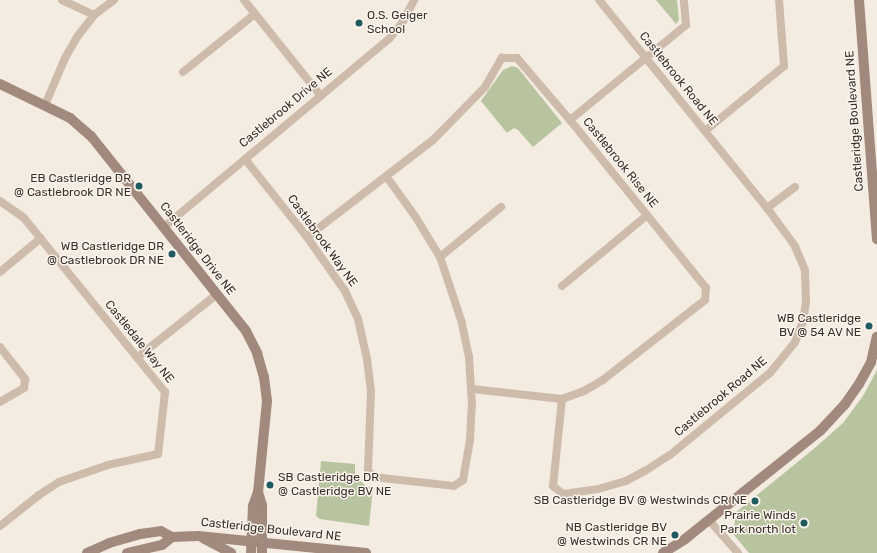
<!DOCTYPE html>
<style>
body{margin:0}
#map{position:relative;width:877px;height:553px;overflow:hidden;background:#f4ebe1;font-family:Rubik,sans-serif}
div>[style]{position:absolute}
.green>*{inset:0;background:#b8c4a0}
.street>*{height:8px;margin:-4px;padding:0 4px;transform-origin:4px;border-radius:4px;background:#cdbbac}
.secondary>*{height:10px;margin:-5px;padding:0 5px;transform-origin:5px;border-radius:5px;background:#a18a7d}
.dots>*{width:11px;height:11px;translate:-50% -50%;box-sizing:border-box;border:2px solid #fbf5ee;border-radius:50%}
span{translate:-50% -50%;white-space:nowrap;text-align:center;line-height:1.15;-webkit-text-stroke:3px #fbf5ee;paint-order:stroke}
.poi-label{font-size:12px;color:#3b302b}
.left{translate:0 -50%;text-align:left}
.right{translate:-100% -50%;text-align:right}
.street-label{font-size:12px;color:#3b302b}
</style>
<div id="map">
<div class="green">
<i style="clip-path:polygon(656px 0,677px 0,679px 20px,676px 24px)"></i>
<i style="clip-path:polygon(512px 66px,518px 68px,562px 123px,533px 147px,518px 130px,514px 128px,507px 133px,481px 101px,503px 70px)"></i>
<i style="clip-path:polygon(877px 370px,877px 553px,749px 553px,734px 535px,735px 513px,816px 447px,843px 423px,863px 396px)"></i>
<i style="clip-path:polygon(321px 461px,355px 464px,355px 473px,360px 481px,366px 486px,373px 488px,369px 526px,320px 519px,316px 516px)"></i>
</div>
<div class="street">
<i style="left:62px;top:0;width:35px;rotate:25deg"></i>
<i style="left:244px;top:0;width:122px;rotate:51.3deg"></i>
<i style="left:183px;top:72px;width:92px;rotate:-38.9deg"></i>
<i style="left:45px;top:105px;width:51px;rotate:-66.9deg"></i>
<i style="left:65px;top:58px;width:24px;rotate:-60deg"></i>
<i style="left:77px;top:37px;width:28px;rotate:-52deg"></i>
<i style="left:94px;top:15px;width:25px;rotate:-37deg"></i>
<i style="left:570px;top:120px;width:150px;rotate:-39.3deg"></i>
<i style="left:686px;top:25px;width:25px;rotate:-95deg"></i>
<i style="left:705px;top:131px;width:102px;rotate:-39.4deg"></i>
<i style="left:784px;top:66px;width:66px;rotate:-94.3deg"></i>
<i style="left:245px;top:159px;width:100px;rotate:51.5deg"></i>
<i style="left:307px;top:237px;width:66px;rotate:54.9deg"></i>
<i style="left:345px;top:291px;width:31px;rotate:65deg"></i>
<i style="left:358px;top:319px;width:41px;rotate:77.3deg"></i>
<i style="left:367px;top:359px;width:32px;rotate:83deg"></i>
<i style="left:371px;top:391px;width:79px;rotate:92.2deg"></i>
<i style="left:368px;top:470px;width:9px;rotate:54deg"></i>
<i style="left:373px;top:477px;width:81px;rotate:6.3deg"></i>
<i style="left:454px;top:486px;width:11px;rotate:-34deg"></i>
<i style="left:463px;top:480px;width:41px;rotate:-80.1deg"></i>
<i style="left:470px;top:440px;width:36px;rotate:-87deg"></i>
<i style="left:472px;top:404px;width:47px;rotate:-93.7deg"></i>
<i style="left:469px;top:357px;width:35px;rotate:-102deg"></i>
<i style="left:462px;top:323px;width:70px;rotate:-108.4deg"></i>
<i style="left:440px;top:257px;width:48px;rotate:-121.4deg"></i>
<i style="left:415px;top:216px;width:49px;rotate:-125.9deg"></i>
<i style="left:0;top:201px;width:29px;rotate:35deg"></i>
<i style="left:24px;top:218px;width:224px;rotate:51deg"></i>
<i style="left:165px;top:392px;width:62px;rotate:96.4deg"></i>
<i style="left:158px;top:454px;width:51px;rotate:167.6deg"></i>
<i style="left:108px;top:465px;width:52px;rotate:160.9deg"></i>
<i style="left:59px;top:482px;width:24px;rotate:147deg"></i>
<i style="left:39px;top:495px;width:50px;rotate:141.5deg"></i>
<i style="left:767px;top:208px;width:35px;rotate:-37deg"></i>
<i style="left:164px;top:227px;width:293px;rotate:-39.9deg"></i>
<i style="left:389px;top:39px;width:21px;rotate:-51deg"></i>
<i style="left:402px;top:23px;width:26px;rotate:-62deg"></i>
<i style="left:307px;top:237px;width:159px;rotate:-37.6deg"></i>
<i style="left:433px;top:140px;width:74px;rotate:-45.5deg"></i>
<i style="left:485px;top:87px;width:34px;rotate:-60deg"></i>
<i style="left:502px;top:58px;width:15px"></i>
<i style="left:517px;top:58px;width:82px;rotate:49.5deg"></i>
<i style="left:570px;top:120px;width:216px;rotate:51deg"></i>
<i style="left:706px;top:288px;width:12px;rotate:95deg"></i>
<i style="left:705px;top:300px;width:130px;rotate:141.9deg"></i>
<i style="left:603px;top:380px;width:22px;rotate:150deg"></i>
<i style="left:584px;top:391px;width:23px;rotate:160deg"></i>
<i style="left:562px;top:399px;width:90px;rotate:-173.6deg"></i>
<i style="left:440px;top:257px;width:79px;rotate:-39.3deg"></i>
<i style="left:0;top:272px;width:53px;rotate:-39.7deg"></i>
<i style="left:562px;top:286px;width:109px;rotate:-39.8deg"></i>
<i style="left:0;top:347px;width:41px;rotate:52deg"></i>
<i style="left:25px;top:379px;width:9px;rotate:96deg"></i>
<i style="left:24px;top:388px;width:28px;rotate:150deg"></i>
<i style="left:138px;top:357px;width:100px;rotate:-38.5deg"></i>
<i style="left:562px;top:399px;width:87px;rotate:95.9deg"></i>
<i style="left:553px;top:486px;width:13px;rotate:39deg"></i>
<i style="left:563px;top:494px;width:35px;rotate:-8deg"></i>
<i style="left:598px;top:489px;width:29px;rotate:-16deg"></i>
<i style="left:626px;top:481px;width:21px;rotate:-28deg"></i>
<i style="left:645px;top:471px;width:30px;rotate:-33deg"></i>
<i style="left:670px;top:455px;width:129px;rotate:-39.4deg"></i>
<i style="left:770px;top:373px;width:40px;rotate:-51deg"></i>
<i style="left:795px;top:342px;width:22px;rotate:-69deg"></i>
<i style="left:803px;top:321px;width:20px;rotate:-81deg"></i>
<i style="left:806px;top:301px;width:31px;rotate:-92deg"></i>
<i style="left:805px;top:270px;width:26px;rotate:-113deg"></i>
<i style="left:795px;top:246px;width:47px;rotate:-126.4deg"></i>
<i style="left:767px;top:208px;width:267px;rotate:-128.9deg"></i>
<i style="left:709px;top:520px;width:44px;rotate:48.7deg"></i>
</div>
<div class="secondary">
<i style="left:859px;top:0;width:240px;rotate:85.7deg"></i>
<i style="left:0;top:84px;width:78px;rotate:25.9deg"></i>
<i style="left:70px;top:118px;width:28px;rotate:41deg"></i>
<i style="left:91px;top:136px;width:249px;rotate:51.5deg"></i>
<i style="left:246px;top:331px;width:25px;rotate:63deg"></i>
<i style="left:257px;top:353px;width:25px;rotate:74deg"></i>
<i style="left:264px;top:377px;width:24px;rotate:83deg"></i>
<i style="left:267px;top:401px;width:91px;rotate:95.6deg"></i>
<i style="left:258px;top:492px;width:15px;rotate:110deg"></i>
<i style="left:253px;top:506px;width:47px;rotate:92.4deg"></i>
<i style="left:258px;top:492px;width:14px;rotate:73deg"></i>
<i style="left:262px;top:505px;width:48px;rotate:90deg"></i>
<i style="left:203px;top:538px;width:32px;rotate:28deg"></i>
<i style="left:87px;top:553px;width:24px;rotate:-24deg"></i>
<i style="left:109px;top:543px;width:32px;rotate:-16deg"></i>
<i style="left:140px;top:534px;width:21px;rotate:-8deg"></i>
<i style="left:161px;top:531px;width:13px;rotate:29deg"></i>
<i style="left:172px;top:537px;width:26px;rotate:-2deg"></i>
<i style="left:198px;top:536px;width:169px;rotate:5.8deg"></i>
<i style="left:127px;top:553px;width:36px;rotate:-13deg"></i>
<i style="left:162px;top:545px;width:13px;rotate:-39deg"></i>
<i style="left:663px;top:553px;width:26px;rotate:-32deg"></i>
<i style="left:685px;top:539px;width:173px;rotate:-38.7deg"></i>
<i style="left:820px;top:431px;width:37px;rotate:-47deg"></i>
<i style="left:845px;top:404px;width:24px;rotate:-55deg"></i>
<i style="left:859px;top:384px;width:25px;rotate:-61deg"></i>
<i style="left:871px;top:362px;width:26px;rotate:-77deg"></i>
</div>
<div class="dots">
<i style="left:359px;top:23px;background:#1f5a5e"></i>
<i style="left:139px;top:186px;background:#1f5a5e"></i>
<i style="left:172px;top:254px;background:#1f5a5e"></i>
<i style="left:869px;top:326px;background:#1f5a5e"></i>
<i style="left:270px;top:485px;background:#1f5a5e"></i>
<i style="left:755px;top:501px;background:#1f5a5e"></i>
<i style="left:804px;top:523px;background:#1f5a5e"></i>
<i style="left:675px;top:535px;background:#1f5a5e"></i>
</div>
<div class="poi-label">
<span class="left" style="left:367px;top:23px">O.S. Geiger<br>School</span>
<span class="right" style="left:131px;top:186px">EB Castleridge DR<br>@ Castlebrook DR NE</span>
<span class="right" style="left:164px;top:254px">WB Castleridge DR<br>@ Castlebrook DR NE</span>
<span class="right" style="left:861px;top:326px">WB Castleridge<br>BV @ 54 AV NE</span>
<span class="left" style="left:278px;top:485px">SB Castleridge DR<br>@ Castleridge BV NE</span>
<span class="right" style="left:747px;top:501px">SB Castleridge BV @ Westwinds CR NE</span>
<span class="right" style="left:796px;top:523px">Prairie Winds<br>Park north lot</span>
<span class="right" style="left:667px;top:535px">NB Castleridge BV<br>@ Westwinds CR NE</span>
</div>
<div class="street-label">
<span style="left:678px;top:79px;rotate:51deg">Castlebrook Road NE</span>
<span style="left:286px;top:108px;rotate:-40deg">Castlebrook Drive NE</span>
<span style="left:855px;top:121px;rotate:-94deg">Castleridge Boulevard NE</span>
<span style="left:620px;top:163px;rotate:51deg">Castlebrook Rise NE</span>
<span style="left:322px;top:241px;rotate:54deg">Castlebrook Way NE</span>
<span style="left:197px;top:249px;rotate:52deg">Castleridge Drive NE</span>
<span style="left:139px;top:342px;rotate:51deg">Castledale Way NE</span>
<span style="left:721px;top:397px;rotate:-40deg">Castlebrook Road NE</span>
<span style="left:271px;top:530px;rotate:6deg">Castleridge Boulevard NE</span>
</div>
</div>
